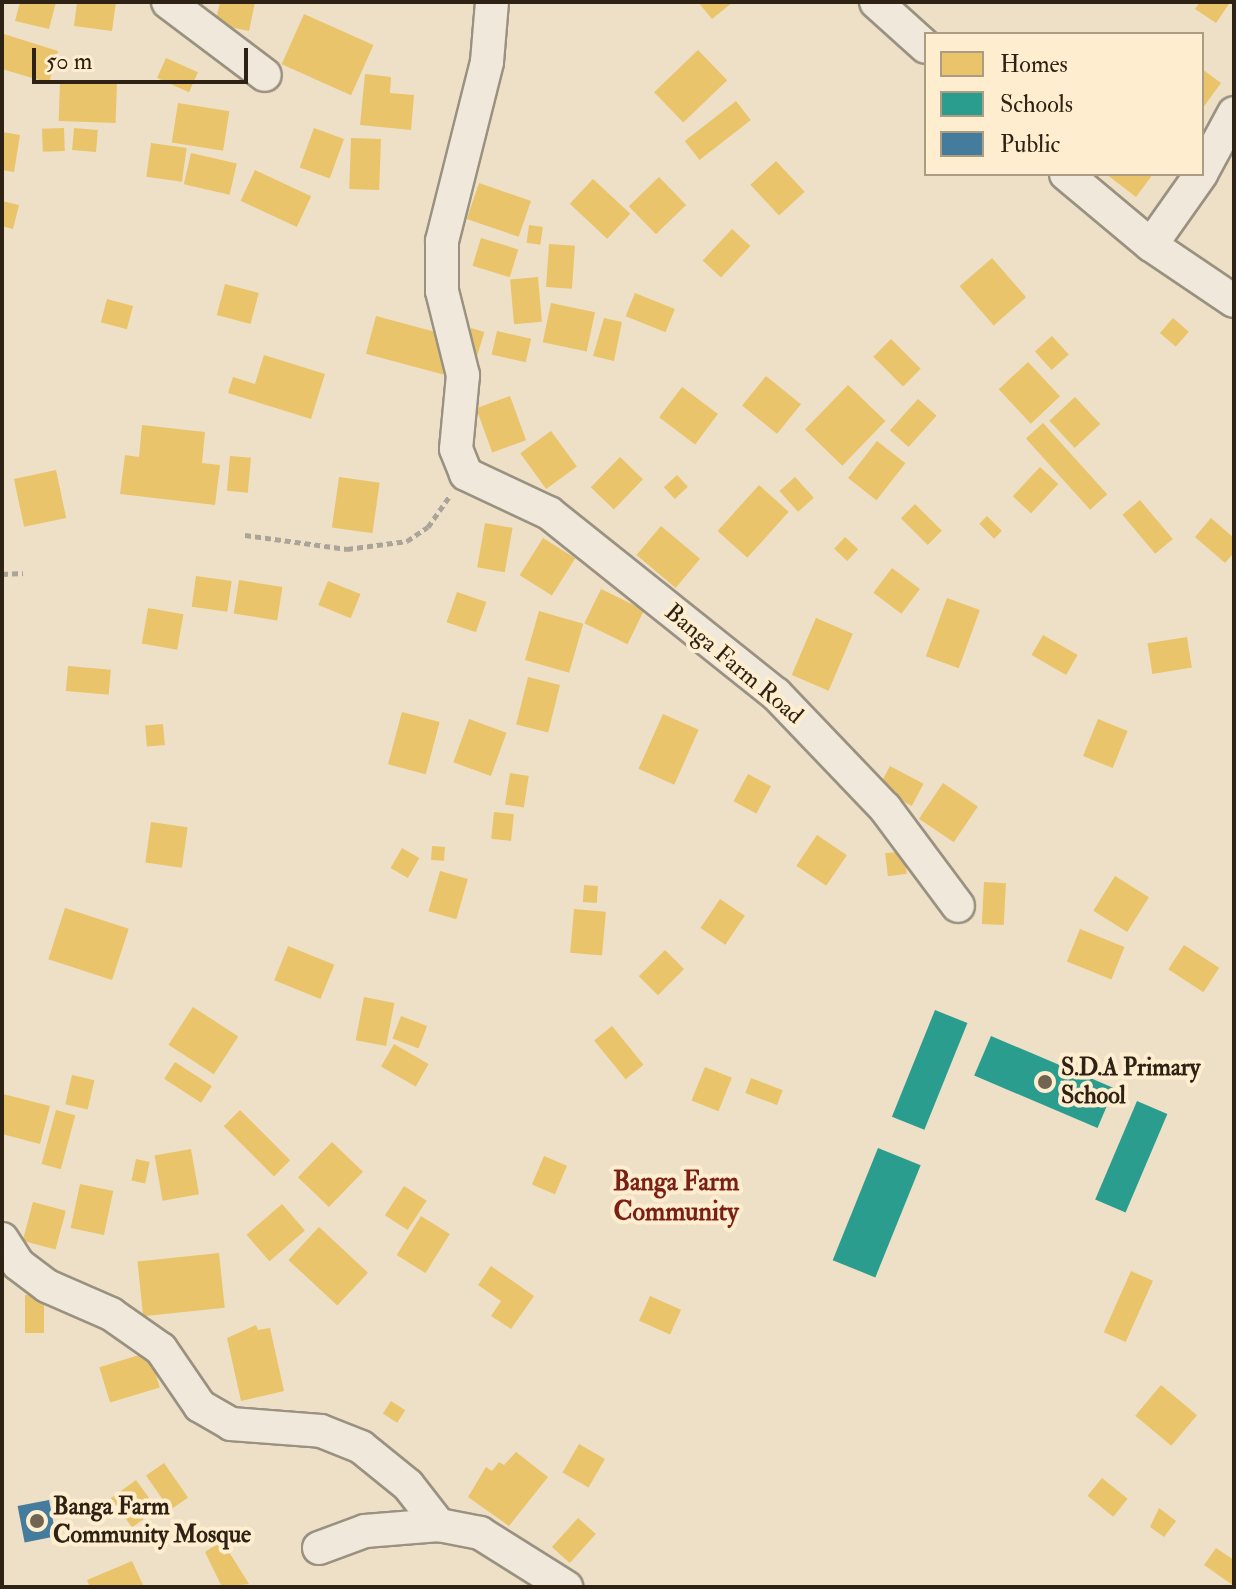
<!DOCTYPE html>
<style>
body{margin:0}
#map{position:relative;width:1236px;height:1589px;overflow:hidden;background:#eee0c6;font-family:"IM FELL Double Pica",serif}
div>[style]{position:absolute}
.homes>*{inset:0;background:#e9c46a;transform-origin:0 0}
.schools>*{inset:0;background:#2a9d8f;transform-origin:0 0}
.public>*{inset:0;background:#457b9d;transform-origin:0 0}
.path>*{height:5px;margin-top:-2.5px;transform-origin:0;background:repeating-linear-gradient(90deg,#aaa499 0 6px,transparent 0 10px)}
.roads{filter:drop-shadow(2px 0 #9a9181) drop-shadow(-2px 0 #9a9181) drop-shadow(0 2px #9a9181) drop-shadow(0 -2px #9a9181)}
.street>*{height:32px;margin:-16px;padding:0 16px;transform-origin:16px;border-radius:16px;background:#efe8db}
.dots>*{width:22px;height:22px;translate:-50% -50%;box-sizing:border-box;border:4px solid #ffedcf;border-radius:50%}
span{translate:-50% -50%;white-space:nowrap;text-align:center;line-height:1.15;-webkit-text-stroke:8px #ffedcf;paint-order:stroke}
.street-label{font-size:24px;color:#2d2214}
.poi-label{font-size:24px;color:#2d2214;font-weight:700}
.left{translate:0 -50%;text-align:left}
.neighbourhood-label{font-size:26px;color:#7a1f14;font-weight:700}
.frame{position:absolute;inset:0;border:4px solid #2d2214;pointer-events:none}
.legend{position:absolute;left:924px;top:32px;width:280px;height:144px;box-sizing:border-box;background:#ffedcf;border:2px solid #ab9c84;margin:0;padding:10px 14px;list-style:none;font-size:24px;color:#2d2214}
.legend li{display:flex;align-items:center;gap:16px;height:40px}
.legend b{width:40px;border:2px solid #ab9c84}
.scale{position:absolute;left:32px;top:48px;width:216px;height:36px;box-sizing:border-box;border:4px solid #2d2214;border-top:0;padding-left:10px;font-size:24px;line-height:28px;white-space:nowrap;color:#2d2214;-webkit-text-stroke:6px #ffedcf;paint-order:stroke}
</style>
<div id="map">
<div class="homes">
<i style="clip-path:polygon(20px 2px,56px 2px,49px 29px,15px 21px)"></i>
<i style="clip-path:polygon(77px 2px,116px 2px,112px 31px,74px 26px)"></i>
<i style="clip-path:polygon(220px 2px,255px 2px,249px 31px,215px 24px)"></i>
<i style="clip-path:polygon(698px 2px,733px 2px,712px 19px)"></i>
<i style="clip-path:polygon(1200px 2px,1225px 2px,1229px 4px,1216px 23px,1195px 9px)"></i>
<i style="left:304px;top:14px;width:76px;height:55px;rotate:24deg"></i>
<i style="clip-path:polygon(4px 34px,58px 51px,49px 83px,2px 69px)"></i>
<i style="left:698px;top:50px;width:42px;height:61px;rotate:46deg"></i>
<i style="left:166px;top:58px;width:35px;height:22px;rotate:24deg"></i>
<i style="clip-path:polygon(1202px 69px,1221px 83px,1202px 109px)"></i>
<i style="clip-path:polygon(365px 74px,391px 77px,390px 93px,414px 95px,411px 130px,360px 125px)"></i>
<i style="left:60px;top:82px;width:57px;height:39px;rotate:2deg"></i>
<i style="left:736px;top:101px;width:24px;height:65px;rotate:52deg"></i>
<i style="left:178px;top:103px;width:52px;height:40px;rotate:9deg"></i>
<i style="left:64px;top:128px;width:23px;height:22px;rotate:88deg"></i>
<i style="left:74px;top:128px;width:24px;height:22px;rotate:5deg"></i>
<i style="left:314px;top:128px;width:32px;height:42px;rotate:20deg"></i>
<i style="clip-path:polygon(2px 132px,20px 135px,14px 172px,2px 170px)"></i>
<i style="left:351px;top:138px;width:30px;height:51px;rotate:2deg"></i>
<i style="left:151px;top:143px;width:36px;height:34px;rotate:8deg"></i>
<i style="left:191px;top:153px;width:47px;height:32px;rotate:13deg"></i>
<i style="left:776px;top:161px;width:42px;height:35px;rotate:47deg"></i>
<i style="left:255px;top:170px;width:62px;height:34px;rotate:25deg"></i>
<i style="clip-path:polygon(1106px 174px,1153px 174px,1136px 197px)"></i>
<i style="left:659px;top:177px;width:39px;height:42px;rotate:46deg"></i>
<i style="left:593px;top:179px;width:51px;height:34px;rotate:43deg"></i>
<i style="left:479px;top:183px;width:55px;height:38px;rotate:19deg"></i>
<i style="clip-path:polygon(2px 201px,19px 205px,13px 229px,2px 226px)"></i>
<i style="left:529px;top:225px;width:14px;height:18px;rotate:8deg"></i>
<i style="left:732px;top:229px;width:25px;height:43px;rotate:43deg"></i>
<i style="left:481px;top:238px;width:39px;height:29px;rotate:17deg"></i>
<i style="left:549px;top:244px;width:26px;height:43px;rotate:4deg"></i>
<i style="left:992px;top:258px;width:52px;height:43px;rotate:49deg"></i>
<i style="left:538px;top:277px;width:45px;height:28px;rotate:85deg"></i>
<i style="left:225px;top:284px;width:35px;height:32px;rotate:15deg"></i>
<i style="left:635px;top:293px;width:43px;height:25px;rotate:22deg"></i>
<i style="left:107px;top:299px;width:27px;height:24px;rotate:15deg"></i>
<i style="left:551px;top:303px;width:45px;height:40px;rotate:12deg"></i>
<i style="left:376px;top:316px;width:80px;height:39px;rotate:15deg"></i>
<i style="clip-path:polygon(604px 318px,622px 322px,614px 361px,593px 356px)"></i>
<i style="left:1173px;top:318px;width:21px;height:20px;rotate:41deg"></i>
<i style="left:471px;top:328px;width:14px;height:26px;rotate:17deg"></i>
<i style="left:497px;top:331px;width:35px;height:24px;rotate:13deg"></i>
<i style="left:1052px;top:336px;width:25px;height:23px;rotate:48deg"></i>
<i style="left:891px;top:339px;width:42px;height:25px;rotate:45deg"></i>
<i style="clip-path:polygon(264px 355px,325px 374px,311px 419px,228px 393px,233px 377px,255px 384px)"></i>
<i style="left:1028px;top:362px;width:47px;height:40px;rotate:47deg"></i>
<i style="left:766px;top:376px;width:45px;height:38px;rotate:39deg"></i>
<i style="left:848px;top:385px;width:52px;height:62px;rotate:44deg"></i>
<i style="left:682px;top:387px;width:45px;height:38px;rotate:37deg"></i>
<i style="left:510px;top:396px;width:47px;height:36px;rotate:70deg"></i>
<i style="left:1075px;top:397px;width:37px;height:35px;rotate:47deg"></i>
<i style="left:918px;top:399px;width:25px;height:42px;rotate:42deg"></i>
<i style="left:1043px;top:423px;width:96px;height:23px;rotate:48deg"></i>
<i style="clip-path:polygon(142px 425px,205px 432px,202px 463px,220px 465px,215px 505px,120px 494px,125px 455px,139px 457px)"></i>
<i style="left:551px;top:431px;width:44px;height:38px;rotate:54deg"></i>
<i style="left:877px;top:441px;width:36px;height:47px;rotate:38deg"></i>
<i style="left:230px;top:456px;width:21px;height:35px;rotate:5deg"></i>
<i style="left:620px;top:457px;width:32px;height:42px;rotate:44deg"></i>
<i style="left:1040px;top:467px;width:25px;height:40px;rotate:43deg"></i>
<i style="left:56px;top:470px;width:49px;height:43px;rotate:78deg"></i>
<i style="left:677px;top:475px;width:16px;height:18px;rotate:47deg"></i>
<i style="left:339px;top:477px;width:41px;height:51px;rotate:8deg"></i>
<i style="left:795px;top:477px;width:28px;height:21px;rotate:48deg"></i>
<i style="left:759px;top:485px;width:40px;height:62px;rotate:42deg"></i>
<i style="left:1140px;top:500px;width:51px;height:23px;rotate:50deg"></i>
<i style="left:915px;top:504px;width:38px;height:20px;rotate:45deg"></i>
<i style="left:987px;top:516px;width:21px;height:11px;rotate:45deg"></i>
<i style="clip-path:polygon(1211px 518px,1234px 538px,1234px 553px,1225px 563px,1195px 537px)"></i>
<i style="left:485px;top:523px;width:28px;height:45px;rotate:10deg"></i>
<i style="left:661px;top:526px;width:51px;height:38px;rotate:40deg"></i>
<i style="left:845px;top:537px;width:18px;height:16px;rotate:43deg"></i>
<i style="left:543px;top:538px;width:38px;height:44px;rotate:32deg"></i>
<i style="left:892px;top:568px;width:35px;height:31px;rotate:37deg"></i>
<i style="left:196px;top:576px;width:36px;height:31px;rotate:8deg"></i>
<i style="left:239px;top:580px;width:44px;height:34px;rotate:9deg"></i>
<i style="left:328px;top:581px;width:35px;height:26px;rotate:22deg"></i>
<i style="left:601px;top:589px;width:48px;height:38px;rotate:26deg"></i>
<i style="left:457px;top:592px;width:31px;height:32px;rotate:19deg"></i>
<i style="left:947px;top:598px;width:35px;height:62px;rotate:20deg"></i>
<i style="left:148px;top:608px;width:36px;height:36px;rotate:10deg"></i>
<i style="left:539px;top:611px;width:46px;height:51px;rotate:16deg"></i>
<i style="left:816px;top:618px;width:40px;height:62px;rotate:23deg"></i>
<i style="left:1043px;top:635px;width:40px;height:23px;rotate:30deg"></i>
<i style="left:1187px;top:637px;width:31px;height:40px;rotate:81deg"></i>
<i style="left:68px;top:666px;width:43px;height:25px;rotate:5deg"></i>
<i style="left:528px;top:677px;width:33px;height:49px;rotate:14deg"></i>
<i style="left:402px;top:712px;width:39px;height:54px;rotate:15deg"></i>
<i style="left:663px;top:714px;width:39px;height:60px;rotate:24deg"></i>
<i style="left:469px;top:719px;width:40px;height:46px;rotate:20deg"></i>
<i style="left:1098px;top:719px;width:32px;height:40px;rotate:22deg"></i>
<i style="left:163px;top:724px;width:21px;height:18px;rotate:85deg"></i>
<i style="left:890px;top:766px;width:38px;height:25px;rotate:28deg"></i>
<i style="left:510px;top:773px;width:19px;height:32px;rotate:9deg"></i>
<i style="left:748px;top:774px;width:26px;height:31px;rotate:28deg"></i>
<i style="left:943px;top:783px;width:42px;height:43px;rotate:34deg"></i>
<i style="left:494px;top:812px;width:20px;height:27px;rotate:6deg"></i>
<i style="left:151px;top:822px;width:37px;height:41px;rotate:8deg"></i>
<i style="left:817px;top:835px;width:36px;height:37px;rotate:34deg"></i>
<i style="left:432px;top:846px;width:13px;height:14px;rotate:4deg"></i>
<i style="left:402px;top:848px;width:20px;height:23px;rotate:30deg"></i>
<i style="left:904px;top:851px;width:23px;height:19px;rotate:83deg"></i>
<i style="left:440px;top:871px;width:29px;height:42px;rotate:16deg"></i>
<i style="left:1115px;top:876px;width:40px;height:41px;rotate:32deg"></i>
<i style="left:984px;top:882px;width:22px;height:42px;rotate:3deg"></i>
<i style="left:584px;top:885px;width:14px;height:17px;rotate:4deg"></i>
<i style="left:720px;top:899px;width:30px;height:35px;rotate:34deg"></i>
<i style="left:65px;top:908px;width:67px;height:54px;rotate:18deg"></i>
<i style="left:574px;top:909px;width:32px;height:44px;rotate:5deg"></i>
<i style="left:1080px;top:929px;width:48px;height:35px;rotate:22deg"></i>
<i style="left:1184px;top:945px;width:42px;height:29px;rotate:33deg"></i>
<i style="left:288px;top:946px;width:50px;height:37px;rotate:22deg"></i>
<i style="left:665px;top:950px;width:27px;height:37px;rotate:45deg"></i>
<i style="left:364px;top:997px;width:31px;height:44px;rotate:11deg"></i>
<i style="left:193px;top:1007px;width:54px;height:45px;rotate:33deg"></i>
<i style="left:401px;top:1016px;width:28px;height:24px;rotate:21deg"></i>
<i style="left:612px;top:1026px;width:50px;height:23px;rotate:51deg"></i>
<i style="left:394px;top:1044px;width:40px;height:26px;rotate:30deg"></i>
<i style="left:175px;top:1062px;width:44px;height:20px;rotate:33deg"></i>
<i style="left:705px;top:1067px;width:29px;height:36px;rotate:22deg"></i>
<i style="left:72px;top:1075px;width:23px;height:30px;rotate:13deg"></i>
<i style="left:751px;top:1078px;width:34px;height:16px;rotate:21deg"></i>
<i style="clip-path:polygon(3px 1094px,50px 1106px,40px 1144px,2px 1134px)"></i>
<i style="left:56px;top:1110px;width:20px;height:56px;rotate:15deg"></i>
<i style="left:240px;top:1110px;width:71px;height:23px;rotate:45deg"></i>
<i style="left:332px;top:1142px;width:43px;height:49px;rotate:44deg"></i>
<i style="left:191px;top:1149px;width:46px;height:37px;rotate:80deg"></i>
<i style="left:544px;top:1156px;width:25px;height:31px;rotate:23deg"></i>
<i style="left:136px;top:1159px;width:14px;height:22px;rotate:12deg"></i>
<i style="left:80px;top:1184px;width:34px;height:45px;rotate:12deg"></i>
<i style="left:404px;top:1186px;width:27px;height:35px;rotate:33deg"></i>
<i style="left:33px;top:1202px;width:34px;height:40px;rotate:15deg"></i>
<i style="left:282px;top:1204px;width:35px;height:47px;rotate:49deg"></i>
<i style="left:421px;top:1216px;width:34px;height:46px;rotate:32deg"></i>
<i style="left:319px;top:1227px;width:67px;height:45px;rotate:43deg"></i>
<i style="left:219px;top:1253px;width:55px;height:82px;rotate:84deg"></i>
<i style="clip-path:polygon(491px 1266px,534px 1296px,511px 1329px,491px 1316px,501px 1301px,478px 1285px)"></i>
<i style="left:1131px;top:1271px;width:24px;height:67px;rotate:24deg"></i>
<i style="left:25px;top:1295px;width:19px;height:38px"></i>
<i style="left:650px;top:1296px;width:34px;height:27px;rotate:24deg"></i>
<i style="clip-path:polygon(256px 1325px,258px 1330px,270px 1328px,284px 1391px,241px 1401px,227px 1338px)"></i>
<i style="left:149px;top:1352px;width:37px;height:52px;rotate:73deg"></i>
<i style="left:1161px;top:1385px;width:47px;height:40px;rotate:40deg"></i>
<i style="left:391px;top:1401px;width:17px;height:15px;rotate:33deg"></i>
<i style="left:579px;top:1444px;width:30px;height:33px;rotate:30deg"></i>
<i style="clip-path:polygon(516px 1452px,548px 1477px,509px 1526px,468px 1497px,486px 1467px,492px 1471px,499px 1462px,504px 1465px)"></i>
<i style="left:164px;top:1463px;width:42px;height:22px;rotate:55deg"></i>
<i style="left:1102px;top:1478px;width:33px;height:23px;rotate:39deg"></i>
<i style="left:136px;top:1480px;width:36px;height:31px;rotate:54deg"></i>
<i style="clip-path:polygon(1159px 1508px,1176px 1521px,1164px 1537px,1150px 1527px)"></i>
<i style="left:578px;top:1518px;width:24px;height:39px;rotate:42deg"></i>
<i style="clip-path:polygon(217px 1544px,224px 1555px,229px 1552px,249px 1584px,222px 1587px,205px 1552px)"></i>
<i style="clip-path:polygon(1216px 1548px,1234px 1560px,1234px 1586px,1204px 1565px)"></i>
<i style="clip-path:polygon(132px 1561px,144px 1587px,90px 1587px,87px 1580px)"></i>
</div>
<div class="schools">
<i style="left:935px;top:1010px;width:35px;height:115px;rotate:22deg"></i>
<i style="left:991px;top:1036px;width:134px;height:43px;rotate:23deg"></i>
<i style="left:1137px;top:1101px;width:33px;height:107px;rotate:23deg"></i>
<i style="left:878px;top:1148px;width:46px;height:121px;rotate:22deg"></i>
</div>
<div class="public">
<i style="left:49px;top:1500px;width:37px;height:32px;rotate:79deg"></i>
</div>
<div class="path">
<i style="left:245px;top:535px;width:103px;rotate:7.8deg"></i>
<i style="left:347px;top:549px;width:61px;rotate:-7.6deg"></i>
<i style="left:407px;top:541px;width:25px;rotate:-34deg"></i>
<i style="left:428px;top:527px;width:38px;rotate:-55deg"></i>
<i style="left:2px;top:574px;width:21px;rotate:-3deg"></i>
</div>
<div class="roads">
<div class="street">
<i style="left:168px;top:2px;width:121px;rotate:37deg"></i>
<i style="left:492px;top:2px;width:60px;rotate:94.8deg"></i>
<i style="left:487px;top:62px;width:185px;rotate:104.1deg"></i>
<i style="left:442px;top:241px;width:50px;rotate:90deg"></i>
<i style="left:442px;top:291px;width:87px;rotate:76deg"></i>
<i style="left:463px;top:375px;width:74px;rotate:95.4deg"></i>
<i style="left:456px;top:449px;width:27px;rotate:68deg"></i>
<i style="left:466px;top:474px;width:92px;rotate:25.2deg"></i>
<i style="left:549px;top:513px;width:290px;rotate:38.6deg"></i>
<i style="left:776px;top:694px;width:158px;rotate:46.3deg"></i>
<i style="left:885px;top:808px;width:122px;rotate:53.3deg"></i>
<i style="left:876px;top:2px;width:67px;rotate:42deg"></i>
<i style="left:1202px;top:172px;width:67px;rotate:-61.5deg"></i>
<i style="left:1066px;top:174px;width:111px;rotate:39.9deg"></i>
<i style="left:1151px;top:245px;width:100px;rotate:34deg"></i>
<i style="left:1151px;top:245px;width:87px;rotate:-54.8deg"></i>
<i style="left:2px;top:1239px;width:30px;rotate:57deg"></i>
<i style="left:18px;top:1264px;width:36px;rotate:37deg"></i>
<i style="left:47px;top:1286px;width:70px;rotate:23.6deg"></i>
<i style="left:111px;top:1314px;width:61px;rotate:35deg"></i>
<i style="left:161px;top:1349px;width:69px;rotate:55.6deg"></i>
<i style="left:200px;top:1406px;width:36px;rotate:30deg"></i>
<i style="left:231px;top:1424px;width:90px;rotate:4.4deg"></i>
<i style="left:321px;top:1431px;width:43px;rotate:21.8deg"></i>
<i style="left:361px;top:1447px;width:60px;rotate:39deg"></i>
<i style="left:408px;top:1485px;width:51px;rotate:52.2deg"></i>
<i style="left:319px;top:1548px;width:49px;rotate:-20.3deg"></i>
<i style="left:365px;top:1531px;width:74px;rotate:-4.6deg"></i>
<i style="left:439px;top:1525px;width:42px;rotate:11deg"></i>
<i style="left:480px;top:1533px;width:102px;rotate:32.1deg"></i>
</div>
</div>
<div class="dots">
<i style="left:1045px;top:1082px;background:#716452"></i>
<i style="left:37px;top:1521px;background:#716452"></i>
</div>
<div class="street-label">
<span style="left:734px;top:664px;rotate:40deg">Banga Farm Road</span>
</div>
<div class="poi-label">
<span class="left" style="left:1061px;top:1082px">S.D.A Primary<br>School</span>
<span class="left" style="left:53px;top:1521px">Banga Farm<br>Community Mosque</span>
</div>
<div class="neighbourhood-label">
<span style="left:676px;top:1198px">Banga Farm<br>Community</span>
</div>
<div class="frame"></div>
<ul class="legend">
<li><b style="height:22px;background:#e9c46a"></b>Homes</li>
<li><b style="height:22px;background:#2a9d8f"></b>Schools</li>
<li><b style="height:22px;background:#457b9d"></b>Public</li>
</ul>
<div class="scale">50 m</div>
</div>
